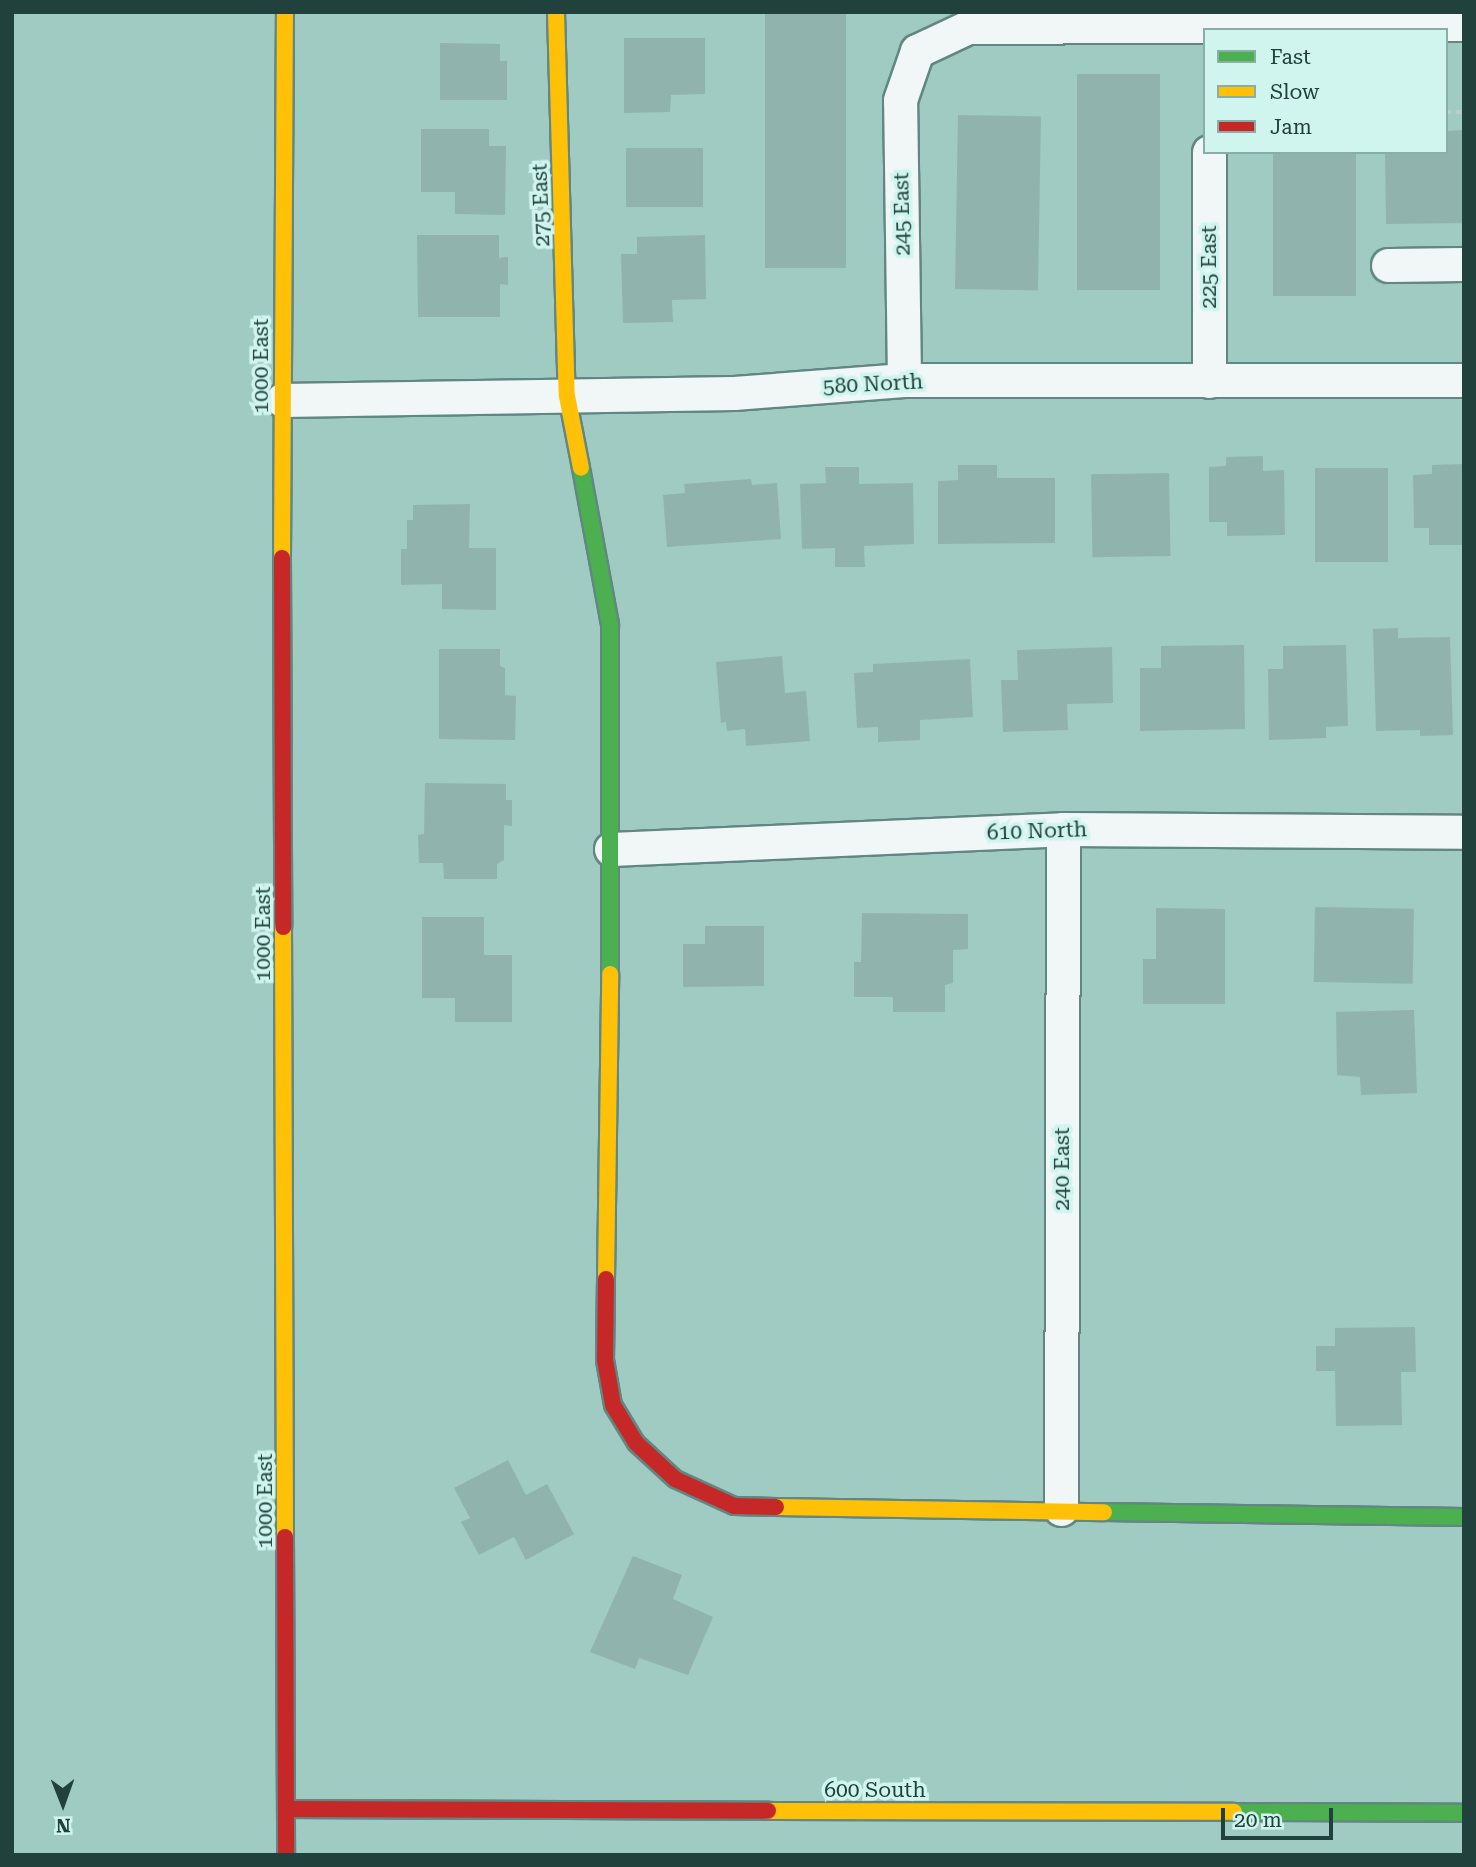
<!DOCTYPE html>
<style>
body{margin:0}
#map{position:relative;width:1476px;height:1867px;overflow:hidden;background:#9fcbc3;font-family:"Roboto Serif",serif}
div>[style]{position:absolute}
.building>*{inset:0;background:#91b3ad;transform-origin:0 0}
.path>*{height:4.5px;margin-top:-2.25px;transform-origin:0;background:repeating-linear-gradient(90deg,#becdca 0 5px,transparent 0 10px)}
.roads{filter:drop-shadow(2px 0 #628782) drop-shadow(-2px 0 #628782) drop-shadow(0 2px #628782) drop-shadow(0 -2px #628782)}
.street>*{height:33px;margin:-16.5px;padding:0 16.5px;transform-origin:16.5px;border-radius:16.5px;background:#f1f7f6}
.fast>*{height:16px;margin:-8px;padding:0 8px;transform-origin:8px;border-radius:8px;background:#4caf50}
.slow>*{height:16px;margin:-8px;padding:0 8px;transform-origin:8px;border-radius:8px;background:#ffc107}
.jam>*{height:16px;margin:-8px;padding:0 8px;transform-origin:8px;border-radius:8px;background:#c62828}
span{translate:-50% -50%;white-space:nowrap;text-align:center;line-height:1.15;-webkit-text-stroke:7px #cff5ee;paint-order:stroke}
.street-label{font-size:21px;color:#20413c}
.frame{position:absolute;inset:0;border:14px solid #20413c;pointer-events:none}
.legend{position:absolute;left:1203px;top:28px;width:245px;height:126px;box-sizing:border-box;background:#cff5ee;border:2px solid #89ada7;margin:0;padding:9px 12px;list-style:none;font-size:21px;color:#20413c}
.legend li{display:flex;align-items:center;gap:14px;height:35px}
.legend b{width:35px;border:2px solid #89ada7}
.north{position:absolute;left:28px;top:1769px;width:70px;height:70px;-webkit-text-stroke:5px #cff5ee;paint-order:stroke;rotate:179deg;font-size:19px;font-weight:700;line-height:28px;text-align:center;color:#20413c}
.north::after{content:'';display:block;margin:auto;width:24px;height:32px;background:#20413c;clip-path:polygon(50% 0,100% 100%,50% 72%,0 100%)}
.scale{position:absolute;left:1221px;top:1808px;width:112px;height:32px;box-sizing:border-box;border:4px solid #20413c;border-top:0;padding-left:9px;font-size:21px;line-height:24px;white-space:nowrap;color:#20413c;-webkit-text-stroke:5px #cff5ee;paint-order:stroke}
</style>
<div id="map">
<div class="building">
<i style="left:765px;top:12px;width:81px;height:256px"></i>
<i style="clip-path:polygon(624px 38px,705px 38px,705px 94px,671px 95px,670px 112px,624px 113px)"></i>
<i style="clip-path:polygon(440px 43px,500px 44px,500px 61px,507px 61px,507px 100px,440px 100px)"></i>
<i style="left:1077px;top:74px;width:83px;height:216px"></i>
<i style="left:958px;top:115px;width:83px;height:174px;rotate:1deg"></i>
<i style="clip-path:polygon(421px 129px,489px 129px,489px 146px,506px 146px,505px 215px,455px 214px,455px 192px,421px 192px)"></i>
<i style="clip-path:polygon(1464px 130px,1464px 223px,1386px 224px,1385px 152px,1446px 152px,1446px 131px)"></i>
<i style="left:626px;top:148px;width:77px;height:59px"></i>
<i style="left:1273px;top:152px;width:83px;height:144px"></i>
<i style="clip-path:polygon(417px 235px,499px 235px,499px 258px,508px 257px,508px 285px,500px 284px,500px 317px,418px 317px)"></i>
<i style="clip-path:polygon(705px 235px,706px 299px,672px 300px,673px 322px,623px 323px,621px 254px,637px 254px,637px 237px)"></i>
<i style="clip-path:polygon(1263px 456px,1263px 471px,1284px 470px,1285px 535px,1227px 536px,1227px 522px,1209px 522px,1209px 467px,1226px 466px,1226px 457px)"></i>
<i style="clip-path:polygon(1464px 464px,1464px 545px,1429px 545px,1429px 528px,1414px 528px,1413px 475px,1432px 474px,1432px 465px)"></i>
<i style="clip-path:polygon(958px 465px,997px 465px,997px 478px,1055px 478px,1055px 543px,938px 544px,938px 481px,958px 480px)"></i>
<i style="clip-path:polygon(825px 467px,859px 467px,859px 484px,913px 483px,914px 544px,864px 546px,865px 567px,835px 567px,835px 548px,802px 549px,800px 484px,826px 483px)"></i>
<i style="left:1315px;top:468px;width:73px;height:94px"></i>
<i style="left:1169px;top:473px;width:83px;height:78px;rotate:89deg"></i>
<i style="clip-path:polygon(751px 479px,752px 485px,777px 483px,781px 539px,667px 547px,663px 495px,685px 493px,684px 484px)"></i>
<i style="clip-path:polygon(470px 504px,469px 548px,496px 548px,496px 610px,442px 609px,442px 584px,401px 585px,401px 549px,407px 549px,407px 520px,413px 520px,413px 505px)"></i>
<i style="clip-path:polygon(1398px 628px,1398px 638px,1450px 637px,1453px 735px,1420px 736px,1420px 730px,1376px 731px,1373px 629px)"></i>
<i style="clip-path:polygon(1244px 645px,1245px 729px,1140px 731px,1140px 668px,1161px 668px,1161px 646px)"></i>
<i style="clip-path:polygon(1346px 645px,1348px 726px,1326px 727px,1326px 738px,1269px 740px,1268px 669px,1283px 669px,1283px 646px)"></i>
<i style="clip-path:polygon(1112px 647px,1113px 703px,1067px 704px,1068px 730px,1003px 732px,1001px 680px,1018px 680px,1017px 650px)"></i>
<i style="clip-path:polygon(439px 649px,500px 649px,500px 666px,505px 668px,505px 695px,516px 696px,515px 740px,439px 739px)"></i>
<i style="clip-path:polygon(782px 656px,785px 693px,806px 691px,810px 741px,746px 746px,745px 729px,727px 731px,726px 722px,721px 723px,716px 662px)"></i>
<i style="clip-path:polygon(970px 659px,973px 717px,920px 720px,920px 740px,878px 742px,878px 727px,857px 728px,854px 673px,873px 672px,873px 664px)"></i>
<i style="clip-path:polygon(425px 783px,506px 784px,506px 800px,512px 800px,512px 826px,504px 825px,504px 860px,497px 864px,497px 879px,444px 879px,443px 863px,419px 863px,418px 835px,424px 834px)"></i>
<i style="left:1315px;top:907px;width:99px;height:75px;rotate:1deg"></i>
<i style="clip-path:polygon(1156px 908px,1225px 909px,1225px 1004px,1143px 1004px,1143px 959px,1156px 959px)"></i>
<i style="clip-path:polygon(862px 913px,968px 914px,968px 949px,953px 950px,953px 983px,945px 985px,945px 1012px,893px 1012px,893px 997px,854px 997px,854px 962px,861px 962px)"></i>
<i style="clip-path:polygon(422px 917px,484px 917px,484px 955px,512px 955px,512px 1022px,455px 1022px,455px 998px,422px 998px)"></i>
<i style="clip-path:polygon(705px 926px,764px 926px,764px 986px,683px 987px,683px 944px,705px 944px)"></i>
<i style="clip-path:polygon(1414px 1010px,1417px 1093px,1361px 1095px,1360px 1077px,1337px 1075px,1336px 1012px)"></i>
<i style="clip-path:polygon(1415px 1327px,1416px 1372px,1401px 1372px,1402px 1425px,1336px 1426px,1335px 1371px,1316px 1371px,1316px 1346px,1335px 1346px,1335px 1328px)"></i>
<i style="clip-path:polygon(508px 1460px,526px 1495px,547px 1484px,574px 1534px,526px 1560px,514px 1537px,479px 1555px,461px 1522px,470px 1518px,454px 1488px)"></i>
<i style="clip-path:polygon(633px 1556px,682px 1575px,673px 1599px,713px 1617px,688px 1675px,639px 1658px,635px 1669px,590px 1652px)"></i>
</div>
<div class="path">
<i style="left:1446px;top:112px;width:18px"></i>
</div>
<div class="roads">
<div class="street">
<i style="left:1209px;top:152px;width:229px;rotate:90deg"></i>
<i style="left:1388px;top:265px;width:76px;rotate:-0.8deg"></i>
<i style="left:904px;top:380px;width:280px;rotate:-90.8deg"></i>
<i style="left:900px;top:100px;width:52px;rotate:-70.9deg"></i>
<i style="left:917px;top:51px;width:56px;rotate:-25.2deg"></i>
<i style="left:968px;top:27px;width:496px;rotate:-0.3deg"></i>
<i style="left:282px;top:400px;width:452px;rotate:-0.9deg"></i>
<i style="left:734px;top:393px;width:170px;rotate:-4.4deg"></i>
<i style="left:904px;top:380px;width:560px"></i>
<i style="left:611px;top:849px;width:452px;rotate:-2.5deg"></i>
<i style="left:1063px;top:829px;width:401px;rotate:0.4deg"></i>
<i style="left:1061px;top:1509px;width:680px;rotate:-89.83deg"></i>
</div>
<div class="fast">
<i style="left:581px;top:468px;width:159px;rotate:79.5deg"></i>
<i style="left:610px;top:624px;width:350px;rotate:90deg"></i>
<i style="left:1104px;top:1512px;width:360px;rotate:0.8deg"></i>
<i style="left:1234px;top:1812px;width:230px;rotate:0.2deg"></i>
</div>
<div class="slow">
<i style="left:556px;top:12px;width:384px;rotate:88.4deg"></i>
<i style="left:567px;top:396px;width:73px;rotate:79deg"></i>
<i style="left:282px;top:558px;width:546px;rotate:-89.69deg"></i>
<i style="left:283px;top:927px;width:610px;rotate:89.81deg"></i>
<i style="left:606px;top:1279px;width:305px;rotate:-89.2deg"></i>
<i style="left:776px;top:1507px;width:328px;rotate:0.9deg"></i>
<i style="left:768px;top:1811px;width:466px;rotate:0.1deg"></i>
</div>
<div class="jam">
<i style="left:282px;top:558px;width:369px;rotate:89.8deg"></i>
<i style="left:606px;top:1279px;width:81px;rotate:90.7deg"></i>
<i style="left:605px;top:1360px;width:46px;rotate:79.9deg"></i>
<i style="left:613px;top:1405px;width:44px;rotate:58.8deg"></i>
<i style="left:636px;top:1443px;width:53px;rotate:42.7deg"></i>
<i style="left:675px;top:1479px;width:65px;rotate:24.6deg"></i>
<i style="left:734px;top:1506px;width:42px;rotate:1.4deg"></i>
<i style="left:285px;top:1537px;width:318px;rotate:89.8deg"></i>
<i style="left:287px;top:1809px;width:481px;rotate:0.2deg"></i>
</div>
</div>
<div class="street-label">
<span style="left:541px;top:205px;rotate:-92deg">275 East</span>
<span style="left:902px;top:214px;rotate:-91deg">245 East</span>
<span style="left:1209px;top:267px;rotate:-90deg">225 East</span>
<span style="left:261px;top:366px;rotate:-90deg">1000 East</span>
<span style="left:873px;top:384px;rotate:-3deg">580 North</span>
<span style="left:1037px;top:831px;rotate:-2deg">610 North</span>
<span style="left:263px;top:934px;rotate:-90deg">1000 East</span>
<span style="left:1062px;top:1169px;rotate:-90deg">240 East</span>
<span style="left:265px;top:1501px;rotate:-90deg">1000 East</span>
<span style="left:875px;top:1790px">600 South</span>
</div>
<div class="frame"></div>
<ul class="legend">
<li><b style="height:9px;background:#4caf50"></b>Fast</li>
<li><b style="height:9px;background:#ffc107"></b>Slow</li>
<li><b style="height:9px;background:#c62828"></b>Jam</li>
</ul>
<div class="north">N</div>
<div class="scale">20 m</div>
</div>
